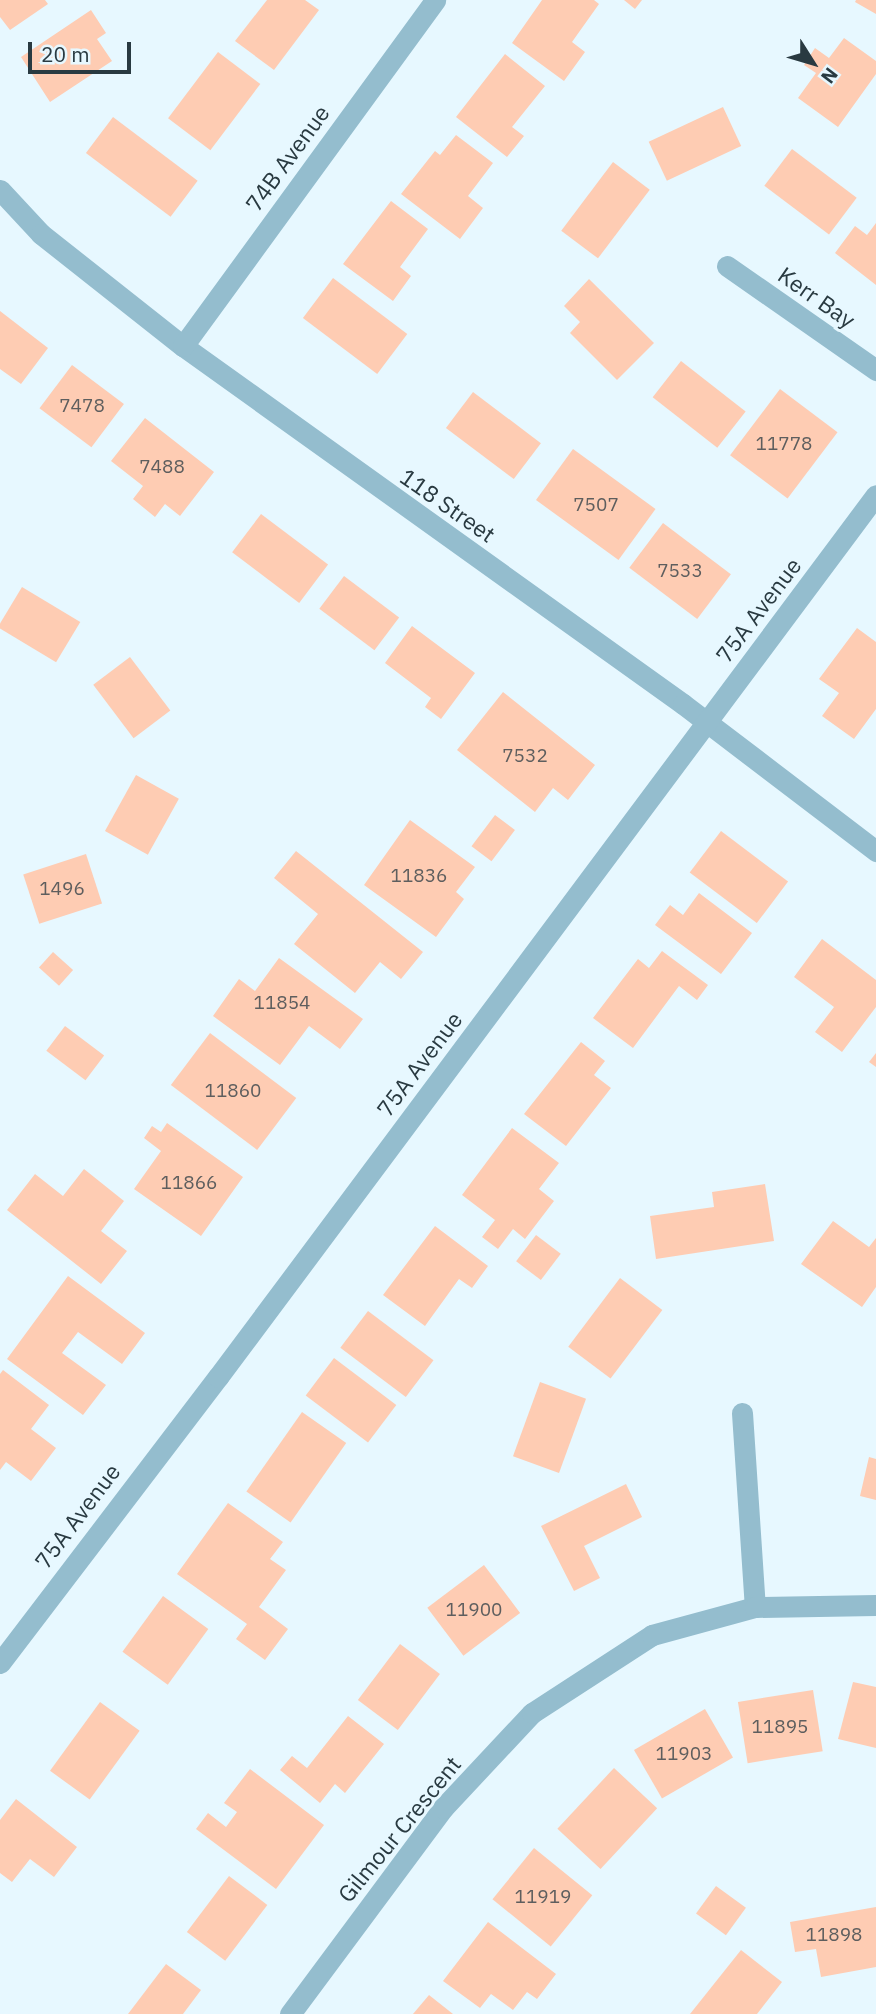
<!DOCTYPE html>
<style>
body{margin:0}
#map{position:relative;width:876px;height:2014px;overflow:hidden;background:#e7f8ff;font-family:"IBM Plex Sans",sans-serif}
div>[style]{position:absolute}
.building>*{inset:0;background:#feccb3;transform-origin:0 0}
.street>*{height:21px;margin:-10.5px;padding:0 10.5px;transform-origin:10.5px;border-radius:10.5px;background:#94bdce}
span{translate:-50% -50%;white-space:nowrap;text-align:center;line-height:1.15;-webkit-text-stroke:6px #e7f8ff;paint-order:stroke}
.number-label{font-size:19px;color:#5e5e5e}
.number-label span{-webkit-text-stroke-width:0}
.street-label{font-size:23px;color:#293a41}
.north{position:absolute;left:778px;top:28px;width:70px;height:70px;-webkit-text-stroke:5px #e7f8ff;paint-order:stroke;rotate:127deg;font-size:19px;font-weight:700;line-height:28px;text-align:center;color:#293a41}
.north::after{content:'';display:block;margin:auto;width:24px;height:32px;background:#293a41;clip-path:polygon(50% 0,100% 100%,50% 72%,0 100%)}
.scale{position:absolute;left:28px;top:42px;width:103px;height:32px;box-sizing:border-box;border:4px solid #293a41;border-top:0;padding-left:9px;font-size:21px;line-height:24px;white-space:nowrap;color:#293a41;-webkit-text-stroke:5px #e7f8ff;paint-order:stroke}
</style>
<div id="map">
<div class="building">
<i style="clip-path:polygon(0 0,45px 0,48px 4px,10px 30px,0 17px)"></i>
<i style="clip-path:polygon(267px 0,305px 0,319px 10px,274px 70px,235px 41px)"></i>
<i style="clip-path:polygon(542px 0,594px 0,599px 4px,572px 42px,585px 52px,564px 81px,512px 43px)"></i>
<i style="clip-path:polygon(624px 0,642px 0,635px 9px)"></i>
<i style="clip-path:polygon(856px 0,876px 0,876px 14px,855px 2px)"></i>
<i style="clip-path:polygon(91px 10px,106px 33px,97px 39px,112px 61px,50px 102px,21px 57px)"></i>
<i style="clip-path:polygon(844px 38px,876px 61px,876px 74px,838px 127px,798px 98px,816px 73px,804px 65px,815px 48px,829px 58px)"></i>
<i style="left:218px;top:52px;width:53px;height:83px;rotate:37deg"></i>
<i style="clip-path:polygon(505px 54px,545px 86px,512px 127px,524px 136px,507px 157px,456px 117px)"></i>
<i style="left:723px;top:107px;width:43px;height:82px;rotate:65deg"></i>
<i style="left:113px;top:117px;width:106px;height:45px;rotate:37deg"></i>
<i style="clip-path:polygon(456px 135px,493px 163px,468px 196px,483px 208px,460px 239px,401px 194px,435px 151px,440px 155px)"></i>
<i style="left:792px;top:149px;width:81px;height:46px;rotate:37deg"></i>
<i style="left:613px;top:162px;width:46px;height:86px;rotate:37deg"></i>
<i style="clip-path:polygon(391px 201px,428px 229px,400px 267px,411px 276px,393px 301px,343px 264px)"></i>
<i style="clip-path:polygon(876px 223px,876px 285px,835px 253px,855px 226px,867px 235px)"></i>
<i style="left:333px;top:278px;width:93px;height:50px;rotate:37deg"></i>
<i style="clip-path:polygon(589px 279px,654px 343px,617px 380px,570px 333px,580px 322px,564px 306px)"></i>
<i style="clip-path:polygon(0 311px,48px 348px,21px 384px,0 369px)"></i>
<i style="left:681px;top:361px;width:82px;height:46px;rotate:38deg"></i>
<i style="left:72px;top:365px;width:65px;height:54px;rotate:37deg"></i>
<i style="left:780px;top:389px;width:72px;height:83px;rotate:37deg"></i>
<i style="left:473px;top:392px;width:85px;height:45px;rotate:37deg"></i>
<i style="clip-path:polygon(145px 418px,214px 472px,180px 516px,165px 504px,155px 517px,133px 499px,143px 486px,111px 461px)"></i>
<i style="left:573px;top:449px;width:102px;height:63px;rotate:36deg"></i>
<i style="left:261px;top:514px;width:84px;height:48px;rotate:37deg"></i>
<i style="left:663px;top:523px;width:85px;height:56px;rotate:37deg"></i>
<i style="left:344px;top:576px;width:69px;height:41px;rotate:37deg"></i>
<i style="left:22px;top:587px;width:68px;height:47px;rotate:31deg"></i>
<i style="clip-path:polygon(412px 626px,475px 673px,441px 719px,425px 707px,431px 698px,385px 663px)"></i>
<i style="clip-path:polygon(857px 628px,876px 642px,876px 709px,854px 739px,822px 716px,839px 693px,819px 679px)"></i>
<i style="left:130px;top:657px;width:67px;height:46px;rotate:53deg"></i>
<i style="clip-path:polygon(503px 692px,595px 765px,568px 800px,553px 788px,535px 812px,457px 750px)"></i>
<i style="left:136px;top:775px;width:49px;height:64px;rotate:29deg"></i>
<i style="left:495px;top:815px;width:25px;height:39px;rotate:37deg"></i>
<i style="clip-path:polygon(410px 820px,475px 867px,456px 892px,464px 899px,436px 937px,364px 885px)"></i>
<i style="left:721px;top:831px;width:84px;height:52px;rotate:37deg"></i>
<i style="clip-path:polygon(296px 851px,423px 952px,401px 979px,380px 962px,355px 993px,294px 944px,318px 914px,274px 878px)"></i>
<i style="left:86px;top:854px;width:52px;height:66px;rotate:72deg"></i>
<i style="clip-path:polygon(699px 893px,752px 933px,721px 974px,655px 925px,670px 905px,683px 915px)"></i>
<i style="clip-path:polygon(822px 939px,876px 980px,876px 1007px,842px 1052px,815px 1032px,834px 1007px,794px 977px)"></i>
<i style="clip-path:polygon(662px 951px,708px 985px,697px 1000px,679px 986px,633px 1048px,593px 1018px,638px 959px,649px 968px)"></i>
<i style="left:53px;top:952px;width:27px;height:21px;rotate:42deg"></i>
<i style="clip-path:polygon(279px 958px,363px 1019px,340px 1049px,309px 1026px,280px 1065px,213px 1016px,239px 979px,255px 991px)"></i>
<i style="left:65px;top:1026px;width:49px;height:31px;rotate:37deg"></i>
<i style="left:210px;top:1033px;width:108px;height:65px;rotate:37deg"></i>
<i style="clip-path:polygon(581px 1042px,605px 1061px,594px 1075px,611px 1088px,566px 1146px,524px 1114px)"></i>
<i style="clip-path:polygon(876px 1053px,876px 1067px,869px 1062px)"></i>
<i style="clip-path:polygon(167px 1123px,243px 1177px,201px 1236px,134px 1189px,161px 1151px,144px 1138px,152px 1126px,161px 1132px)"></i>
<i style="clip-path:polygon(512px 1128px,559px 1163px,539px 1189px,554px 1201px,525px 1239px,513px 1229px,498px 1249px,482px 1237px,495px 1220px,462px 1195px)"></i>
<i style="clip-path:polygon(84px 1169px,124px 1201px,101px 1231px,127px 1251px,101px 1284px,7px 1210px,35px 1174px,63px 1196px)"></i>
<i style="clip-path:polygon(765px 1184px,774px 1241px,656px 1259px,650px 1216px,714px 1207px,712px 1192px)"></i>
<i style="clip-path:polygon(833px 1221px,869px 1247px,876px 1238px,876px 1287px,862px 1307px,801px 1264px)"></i>
<i style="clip-path:polygon(435px 1226px,488px 1266px,472px 1288px,459px 1279px,425px 1326px,383px 1295px)"></i>
<i style="left:536px;top:1235px;width:31px;height:33px;rotate:37deg"></i>
<i style="clip-path:polygon(68px 1276px,145px 1333px,122px 1364px,78px 1332px,62px 1353px,106px 1385px,83px 1415px,7px 1359px)"></i>
<i style="left:620px;top:1278px;width:53px;height:86px;rotate:37deg"></i>
<i style="left:368px;top:1311px;width:82px;height:46px;rotate:37deg"></i>
<i style="left:334px;top:1358px;width:78px;height:47px;rotate:37deg"></i>
<i style="clip-path:polygon(3px 1370px,49px 1405px,31px 1429px,56px 1448px,31px 1481px,6px 1462px,0 1470px,0 1374px)"></i>
<i style="left:540px;top:1382px;width:49px;height:79px;rotate:20deg"></i>
<i style="left:302px;top:1412px;width:54px;height:97px;rotate:35deg"></i>
<i style="clip-path:polygon(869px 1457px,876px 1459px,876px 1500px,860px 1496px)"></i>
<i style="clip-path:polygon(626px 1484px,642px 1517px,584px 1546px,600px 1578px,574px 1591px,541px 1526px)"></i>
<i style="clip-path:polygon(228px 1503px,283px 1542px,270px 1559px,286px 1570px,259px 1607px,288px 1629px,265px 1660px,236px 1639px,247px 1624px,177px 1574px)"></i>
<i style="left:484px;top:1565px;width:60px;height:71px;rotate:53deg"></i>
<i style="left:163px;top:1596px;width:56px;height:69px;rotate:36deg"></i>
<i style="left:400px;top:1644px;width:50px;height:70px;rotate:37deg"></i>
<i style="clip-path:polygon(853px 1682px,876px 1687px,876px 1748px,838px 1739px)"></i>
<i style="left:813px;top:1690px;width:62px;height:76px;rotate:81deg"></i>
<i style="left:100px;top:1702px;width:49px;height:85px;rotate:36deg"></i>
<i style="left:705px;top:1709px;width:56px;height:82px;rotate:60deg"></i>
<i style="clip-path:polygon(348px 1716px,384px 1744px,345px 1793px,335px 1784px,320px 1803px,280px 1770px,292px 1756px,307px 1768px)"></i>
<i style="left:614px;top:1768px;width:59px;height:83px;rotate:43deg"></i>
<i style="clip-path:polygon(250px 1769px,324px 1825px,276px 1889px,196px 1829px,208px 1813px,226px 1827px,237px 1812px,224px 1803px)"></i>
<i style="clip-path:polygon(16px 1799px,77px 1847px,54px 1877px,30px 1859px,12px 1882px,0 1873px,0 1820px)"></i>
<i style="left:534px;top:1848px;width:75px;height:66px;rotate:39deg"></i>
<i style="left:229px;top:1876px;width:48px;height:70px;rotate:37deg"></i>
<i style="left:716px;top:1886px;width:37px;height:34px;rotate:36deg"></i>
<i style="clip-path:polygon(876px 1907px,876px 1967px,821px 1977px,816px 1949px,795px 1952px,790px 1922px)"></i>
<i style="clip-path:polygon(488px 1922px,556px 1974px,537px 1999px,527px 1992px,513px 2010px,491px 1994px,480px 2008px,443px 1981px)"></i>
<i style="clip-path:polygon(741px 1950px,782px 1982px,757px 2014px,690px 2014px)"></i>
<i style="clip-path:polygon(166px 1964px,201px 1990px,183px 2014px,128px 2014px)"></i>
<i style="clip-path:polygon(429px 1995px,453px 2014px,413px 2014px)"></i>
</div>
<div class="street">
<i style="left:0;top:190px;width:60px;rotate:47deg"></i>
<i style="left:41px;top:234px;width:181px;rotate:38.3deg"></i>
<i style="left:183px;top:346px;width:615px;rotate:35.6deg"></i>
<i style="left:683px;top:704px;width:243px;rotate:37.3deg"></i>
<i style="left:727px;top:266px;width:182px;rotate:34.9deg"></i>
<i style="left:183px;top:346px;width:428px;rotate:-53.9deg"></i>
<i style="left:742px;top:1413px;width:194px;rotate:86.2deg"></i>
<i style="left:0;top:1663px;width:360px;rotate:-52.7deg"></i>
<i style="left:218px;top:1377px;width:1100px;rotate:-53.28deg"></i>
<i style="left:290px;top:2014px;width:257px;rotate:-53.4deg"></i>
<i style="left:443px;top:1808px;width:130px;rotate:-46.9deg"></i>
<i style="left:532px;top:1713px;width:143px;rotate:-33deg"></i>
<i style="left:652px;top:1635px;width:107px;rotate:-15.2deg"></i>
<i style="left:755px;top:1607px;width:121px;rotate:-0.9deg"></i>
</div>
<div class="number-label">
<span style="left:82px;top:406px">7478</span>
<span style="left:784px;top:444px">11778</span>
<span style="left:162px;top:467px">7488</span>
<span style="left:596px;top:505px">7507</span>
<span style="left:680px;top:571px">7533</span>
<span style="left:525px;top:756px">7532</span>
<span style="left:419px;top:876px">11836</span>
<span style="left:62px;top:889px">1496</span>
<span style="left:282px;top:1003px">11854</span>
<span style="left:233px;top:1091px">11860</span>
<span style="left:189px;top:1183px">11866</span>
<span style="left:474px;top:1610px">11900</span>
<span style="left:780px;top:1727px">11895</span>
<span style="left:684px;top:1754px">11903</span>
<span style="left:543px;top:1897px">11919</span>
<span style="left:834px;top:1935px">11898</span>
</div>
<div class="street-label">
<span style="left:287px;top:158px;rotate:-54deg">74B Avenue</span>
<span style="left:817px;top:297px;rotate:35deg">Kerr Bay</span>
<span style="left:448px;top:505px;rotate:35deg">118 Street</span>
<span style="left:758px;top:610px;rotate:-53deg">75A Avenue</span>
<span style="left:419px;top:1064px;rotate:-53deg">75A Avenue</span>
<span style="left:77px;top:1516px;rotate:-53deg">75A Avenue</span>
<span style="left:399px;top:1829px;rotate:-51deg">Gilmour Crescent</span>
</div>
<div class="north">N</div>
<div class="scale">20 m</div>
</div>
